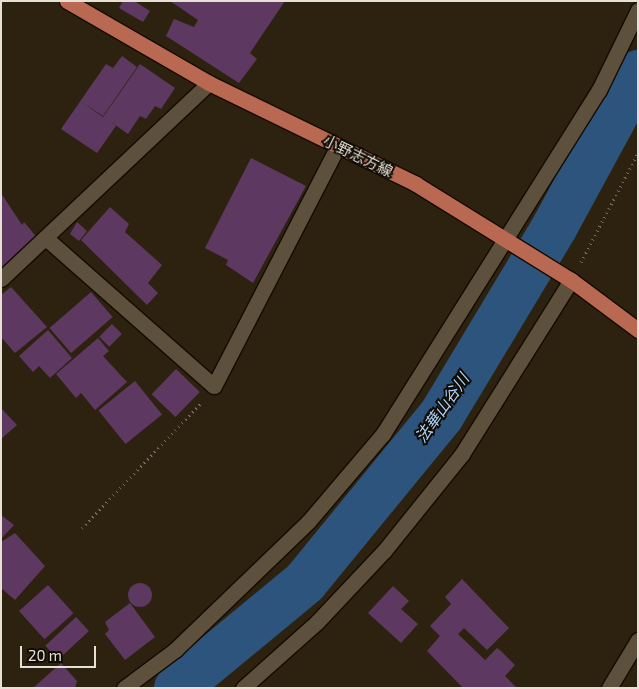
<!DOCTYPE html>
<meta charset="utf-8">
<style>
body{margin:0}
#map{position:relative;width:639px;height:689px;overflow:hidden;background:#2d2210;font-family:"Exo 2","Noto Sans JP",sans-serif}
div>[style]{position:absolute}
.river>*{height:46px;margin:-23px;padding:0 23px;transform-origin:23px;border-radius:23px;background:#2c547c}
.building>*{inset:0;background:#5d3860;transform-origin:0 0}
.round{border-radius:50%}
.path>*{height:3px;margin-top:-1.5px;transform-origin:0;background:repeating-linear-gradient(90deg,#766d5d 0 1px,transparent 0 5px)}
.roads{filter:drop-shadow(1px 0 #150b00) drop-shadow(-1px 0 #150b00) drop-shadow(0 1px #150b00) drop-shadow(0 -1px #150b00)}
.minor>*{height:15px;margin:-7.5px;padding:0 7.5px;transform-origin:7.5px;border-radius:7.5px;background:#5d503d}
.major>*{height:15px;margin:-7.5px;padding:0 7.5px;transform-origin:7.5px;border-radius:7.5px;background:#b96852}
span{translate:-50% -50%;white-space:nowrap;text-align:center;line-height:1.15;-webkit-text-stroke:4px #110c05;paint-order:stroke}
.street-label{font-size:15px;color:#e7e0d4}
.water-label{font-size:16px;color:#aed2f8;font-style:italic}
.frame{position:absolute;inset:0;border:2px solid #e7e0d4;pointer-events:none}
.scale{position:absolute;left:20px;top:646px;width:76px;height:22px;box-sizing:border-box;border:2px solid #e7e0d4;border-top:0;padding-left:6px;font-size:15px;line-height:18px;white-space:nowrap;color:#e7e0d4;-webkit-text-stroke:4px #110c05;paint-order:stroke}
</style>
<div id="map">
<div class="river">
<i style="left:177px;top:688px;width:166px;rotate:-39.6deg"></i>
<i style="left:305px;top:582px;width:215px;rotate:-50.7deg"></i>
<i style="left:441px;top:416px;width:222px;rotate:-59deg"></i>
<i style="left:555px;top:226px;width:174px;rotate:-61.5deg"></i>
</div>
<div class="building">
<i style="clip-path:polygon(123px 1px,134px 1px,150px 11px,143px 22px,119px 8px)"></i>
<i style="clip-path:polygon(170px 1px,285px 1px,250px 53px,257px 59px,239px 83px,166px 36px,174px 19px,194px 27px,198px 20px)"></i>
<i style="clip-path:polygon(122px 56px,137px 67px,103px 116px,83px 103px,103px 117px,140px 64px,175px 88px,161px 109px,155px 106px,146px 119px,140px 116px,128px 134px,111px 122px,116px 126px,97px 153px,61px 129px,106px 64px,113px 68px)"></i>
<i style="clip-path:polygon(251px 158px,306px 186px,253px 283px,226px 265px,228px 260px,205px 248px)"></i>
<i style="clip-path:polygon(1px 193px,22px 225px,24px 222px,38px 239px,1px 271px)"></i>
<i style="clip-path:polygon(110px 207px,129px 224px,125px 232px,162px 265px,148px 283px,158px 293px,147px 305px,81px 240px)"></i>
<i style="clip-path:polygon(77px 222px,87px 231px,79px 241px,70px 234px)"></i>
<i style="clip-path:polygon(11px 287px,47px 327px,15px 353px,1px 337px,1px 295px)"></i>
<i style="left:91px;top:292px;width:33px;height:55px;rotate:49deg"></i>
<i style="left:112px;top:324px;width:14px;height:18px;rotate:45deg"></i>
<i style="clip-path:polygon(48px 330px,72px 358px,50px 378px,39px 366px,33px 372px,19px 356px)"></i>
<i style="clip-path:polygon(98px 338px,109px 351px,103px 356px,127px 382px,95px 410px,81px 393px,76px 398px,56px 374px)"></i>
<i style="left:176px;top:369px;width:33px;height:35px;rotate:44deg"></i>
<i style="left:135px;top:381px;width:43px;height:47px;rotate:51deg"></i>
<i style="clip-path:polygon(1px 408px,17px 425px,1px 439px)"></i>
<i style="clip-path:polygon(1px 515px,14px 525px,1px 539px)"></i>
<i style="clip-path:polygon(15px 533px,45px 566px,15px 600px,1px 588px,1px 542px)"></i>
<i style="clip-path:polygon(462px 579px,509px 628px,487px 650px,464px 628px,458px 634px,485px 660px,497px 648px,501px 651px,515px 665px,505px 676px,517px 688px,463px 688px,427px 651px,440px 636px,430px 626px,451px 604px,445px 597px)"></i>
<i class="round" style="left:128px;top:583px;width:24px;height:24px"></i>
<i style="left:48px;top:585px;width:38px;height:39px;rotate:48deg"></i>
<i style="clip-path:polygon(393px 586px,409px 601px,401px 609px,418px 624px,401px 643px,368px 613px)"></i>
<i style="clip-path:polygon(130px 603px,155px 637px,125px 660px,105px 634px,109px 630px,105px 622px)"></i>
<i style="left:76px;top:617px;width:19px;height:42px;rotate:47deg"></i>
<i style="clip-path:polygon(61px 663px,77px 681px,75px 688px,33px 688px)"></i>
</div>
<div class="path">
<i style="left:581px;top:262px;width:123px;rotate:-62.4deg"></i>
<i style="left:82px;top:528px;width:174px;rotate:-46.4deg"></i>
</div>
<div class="roads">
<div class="minor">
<i style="left:47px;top:239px;width:222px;rotate:41.4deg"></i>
<i style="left:214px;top:386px;width:270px;rotate:-62.7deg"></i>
<i style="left:1px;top:279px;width:286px;rotate:-43.3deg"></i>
<i style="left:124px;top:688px;width:64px;rotate:-36.7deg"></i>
<i style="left:175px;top:650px;width:185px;rotate:-43.9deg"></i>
<i style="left:308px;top:522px;width:116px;rotate:-49.6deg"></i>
<i style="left:383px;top:434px;width:406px;rotate:-57.9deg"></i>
<i style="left:599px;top:90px;width:89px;rotate:-64deg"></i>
<i style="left:243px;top:688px;width:99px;rotate:-41.7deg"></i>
<i style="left:317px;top:622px;width:98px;rotate:-46.7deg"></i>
<i style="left:384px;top:551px;width:124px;rotate:-51.2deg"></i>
<i style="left:462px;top:454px;width:205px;rotate:-57.9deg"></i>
<i style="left:609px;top:688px;width:56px;rotate:-58.9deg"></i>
</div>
<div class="major">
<i style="left:67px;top:1px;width:164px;rotate:30deg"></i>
<i style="left:209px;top:83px;width:230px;rotate:26deg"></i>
<i style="left:416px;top:184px;width:182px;rotate:31.8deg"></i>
<i style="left:571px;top:280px;width:84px;rotate:36.7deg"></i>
</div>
</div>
<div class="street-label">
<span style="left:358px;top:156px;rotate:26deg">小野志方線</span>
</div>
<div class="water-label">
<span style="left:442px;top:408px;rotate:-55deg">法華山谷川</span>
</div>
<div class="frame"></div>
<div class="scale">20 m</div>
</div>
